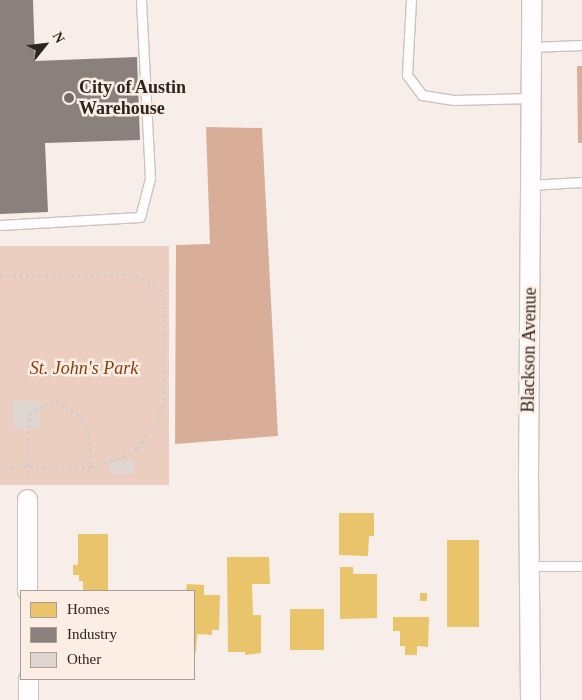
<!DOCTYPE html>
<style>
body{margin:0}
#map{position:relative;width:582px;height:700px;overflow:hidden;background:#f7eeea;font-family:"Times New Roman",serif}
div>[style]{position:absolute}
.green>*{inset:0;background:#ebcebf;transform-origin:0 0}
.water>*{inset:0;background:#d9ae98}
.homes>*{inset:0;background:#e9c46a;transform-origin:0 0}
.industry>*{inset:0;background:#8a817c}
.building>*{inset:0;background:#dfd6d2;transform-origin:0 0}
.path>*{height:3px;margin-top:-1.5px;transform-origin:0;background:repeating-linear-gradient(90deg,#d1cdcc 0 2.5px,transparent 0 6.5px)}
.roads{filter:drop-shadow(1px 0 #ccc3bf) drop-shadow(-1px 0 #ccc3bf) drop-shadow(0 1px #ccc3bf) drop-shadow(0 -1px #ccc3bf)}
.lane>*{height:9px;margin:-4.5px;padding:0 4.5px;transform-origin:4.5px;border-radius:4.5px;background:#fefcfc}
.street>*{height:19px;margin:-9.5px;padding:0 9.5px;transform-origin:9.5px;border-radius:9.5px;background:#fefcfc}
.dots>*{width:14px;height:14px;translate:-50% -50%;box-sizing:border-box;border:2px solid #fcede5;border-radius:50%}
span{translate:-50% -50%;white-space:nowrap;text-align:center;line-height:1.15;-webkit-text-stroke:5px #fcede5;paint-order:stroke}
.poi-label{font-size:18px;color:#2e2521;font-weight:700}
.left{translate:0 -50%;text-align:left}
.street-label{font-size:18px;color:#2e2521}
.park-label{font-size:18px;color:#853e10;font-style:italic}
.legend{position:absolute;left:20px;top:590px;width:175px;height:90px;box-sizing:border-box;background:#fcede5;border:1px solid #aa9d97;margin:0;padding:6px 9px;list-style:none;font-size:15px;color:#2e2521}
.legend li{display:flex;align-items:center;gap:10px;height:25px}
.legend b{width:25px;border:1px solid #aa9d97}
.north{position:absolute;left:20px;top:20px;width:50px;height:50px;-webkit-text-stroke:4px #fcede5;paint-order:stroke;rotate:61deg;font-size:14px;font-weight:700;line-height:20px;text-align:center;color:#2e2521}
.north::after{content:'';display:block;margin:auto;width:18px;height:22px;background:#2e2521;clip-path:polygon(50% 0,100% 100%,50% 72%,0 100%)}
</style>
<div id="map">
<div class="green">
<i style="left:169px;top:246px;width:239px;height:169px;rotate:90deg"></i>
</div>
<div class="water">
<i style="clip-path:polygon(577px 66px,582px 66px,582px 143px,578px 143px)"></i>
<i style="clip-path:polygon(206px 127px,262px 128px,278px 436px,175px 444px,176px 245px,210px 244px)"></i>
</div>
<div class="homes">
<i style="clip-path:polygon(339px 513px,374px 513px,374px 536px,369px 536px,368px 556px,339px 555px)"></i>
<i style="clip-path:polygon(78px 534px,108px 534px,108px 591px,83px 591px,83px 581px,79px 581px,79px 575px,73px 575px,73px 565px,78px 565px)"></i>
<i style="left:447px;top:540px;width:32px;height:87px"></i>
<i style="clip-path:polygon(227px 557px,269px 557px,270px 584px,252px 584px,253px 615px,261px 615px,261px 653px,245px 655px,245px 652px,228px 652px)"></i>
<i style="clip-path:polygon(340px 567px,353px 567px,353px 574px,377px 574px,377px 618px,340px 619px)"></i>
<i style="clip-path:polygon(187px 584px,204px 585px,204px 595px,220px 595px,219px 630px,212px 630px,212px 635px,197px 634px,196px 653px,194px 652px,194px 591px,186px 591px)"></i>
<i style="left:420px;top:593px;width:7px;height:8px"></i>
<i style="left:290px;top:609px;width:34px;height:41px"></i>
<i style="clip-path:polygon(393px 617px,429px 617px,428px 647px,417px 646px,417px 655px,405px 655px,405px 646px,400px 646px,400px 631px,393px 631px)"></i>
</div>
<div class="industry">
<i style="clip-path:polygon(0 0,33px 0,35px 61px,137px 57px,140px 140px,45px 143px,48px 212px,0 214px)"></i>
</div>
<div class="building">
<i style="left:13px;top:401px;width:27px;height:28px"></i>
<i style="left:110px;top:461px;width:24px;height:13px"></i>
</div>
<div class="path">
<i style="left:0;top:276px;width:129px;rotate:-0.9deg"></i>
<i style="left:129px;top:274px;width:27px;rotate:20deg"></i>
<i style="left:154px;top:283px;width:8px;rotate:45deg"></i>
<i style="left:160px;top:289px;width:12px;rotate:70deg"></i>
<i style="left:164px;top:300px;width:106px;rotate:90.5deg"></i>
<i style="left:163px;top:406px;width:14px;rotate:111deg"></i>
<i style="left:158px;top:419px;width:37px;rotate:125deg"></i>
<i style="left:137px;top:449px;width:14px;rotate:150deg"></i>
<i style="left:125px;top:456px;width:36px;rotate:162deg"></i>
<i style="left:91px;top:467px;width:91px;rotate:-179.4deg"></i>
<i style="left:27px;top:479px;width:65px;rotate:-88.2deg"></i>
<i style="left:29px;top:414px;width:18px;rotate:-29deg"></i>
<i style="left:45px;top:405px;width:11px;rotate:-15deg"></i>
<i style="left:56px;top:402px;width:11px;rotate:22deg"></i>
<i style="left:66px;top:406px;width:20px;rotate:37deg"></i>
<i style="left:82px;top:418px;width:13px;rotate:58deg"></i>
<i style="left:89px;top:429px;width:38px;rotate:87deg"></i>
</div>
<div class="roads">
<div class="lane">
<i style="left:411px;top:0;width:75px;rotate:93.1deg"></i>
<i style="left:407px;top:75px;width:25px;rotate:53deg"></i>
<i style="left:422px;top:95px;width:32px;rotate:9deg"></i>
<i style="left:454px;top:100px;width:76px;rotate:-1.5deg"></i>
<i style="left:531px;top:47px;width:51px;rotate:-2.2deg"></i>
<i style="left:529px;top:185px;width:53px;rotate:-3.2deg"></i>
<i style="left:0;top:225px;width:140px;rotate:-3.3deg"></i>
<i style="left:140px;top:217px;width:40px;rotate:-75.6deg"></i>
<i style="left:150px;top:178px;width:178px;rotate:-92.9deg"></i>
<i style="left:528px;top:566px;width:54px"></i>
</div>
<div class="street">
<i style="left:27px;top:499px;width:92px;rotate:90deg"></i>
<i style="left:28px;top:679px;width:21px;rotate:90deg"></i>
<i style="left:530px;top:700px;width:224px;rotate:-90.5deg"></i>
<i style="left:528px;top:476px;width:476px;rotate:-89.6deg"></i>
</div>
</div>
<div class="dots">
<i style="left:69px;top:98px;background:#746b67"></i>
</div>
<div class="poi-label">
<span class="left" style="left:79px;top:98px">City of Austin<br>Warehouse</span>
</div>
<div class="street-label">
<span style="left:529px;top:350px;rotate:-89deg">Blackson Avenue</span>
</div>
<div class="park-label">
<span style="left:84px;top:368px">St. John's Park</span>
</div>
<ul class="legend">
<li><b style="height:14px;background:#e9c46a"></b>Homes</li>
<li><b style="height:14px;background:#8a817c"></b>Industry</li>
<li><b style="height:14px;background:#dfd6d2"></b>Other</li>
</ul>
<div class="north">N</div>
</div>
